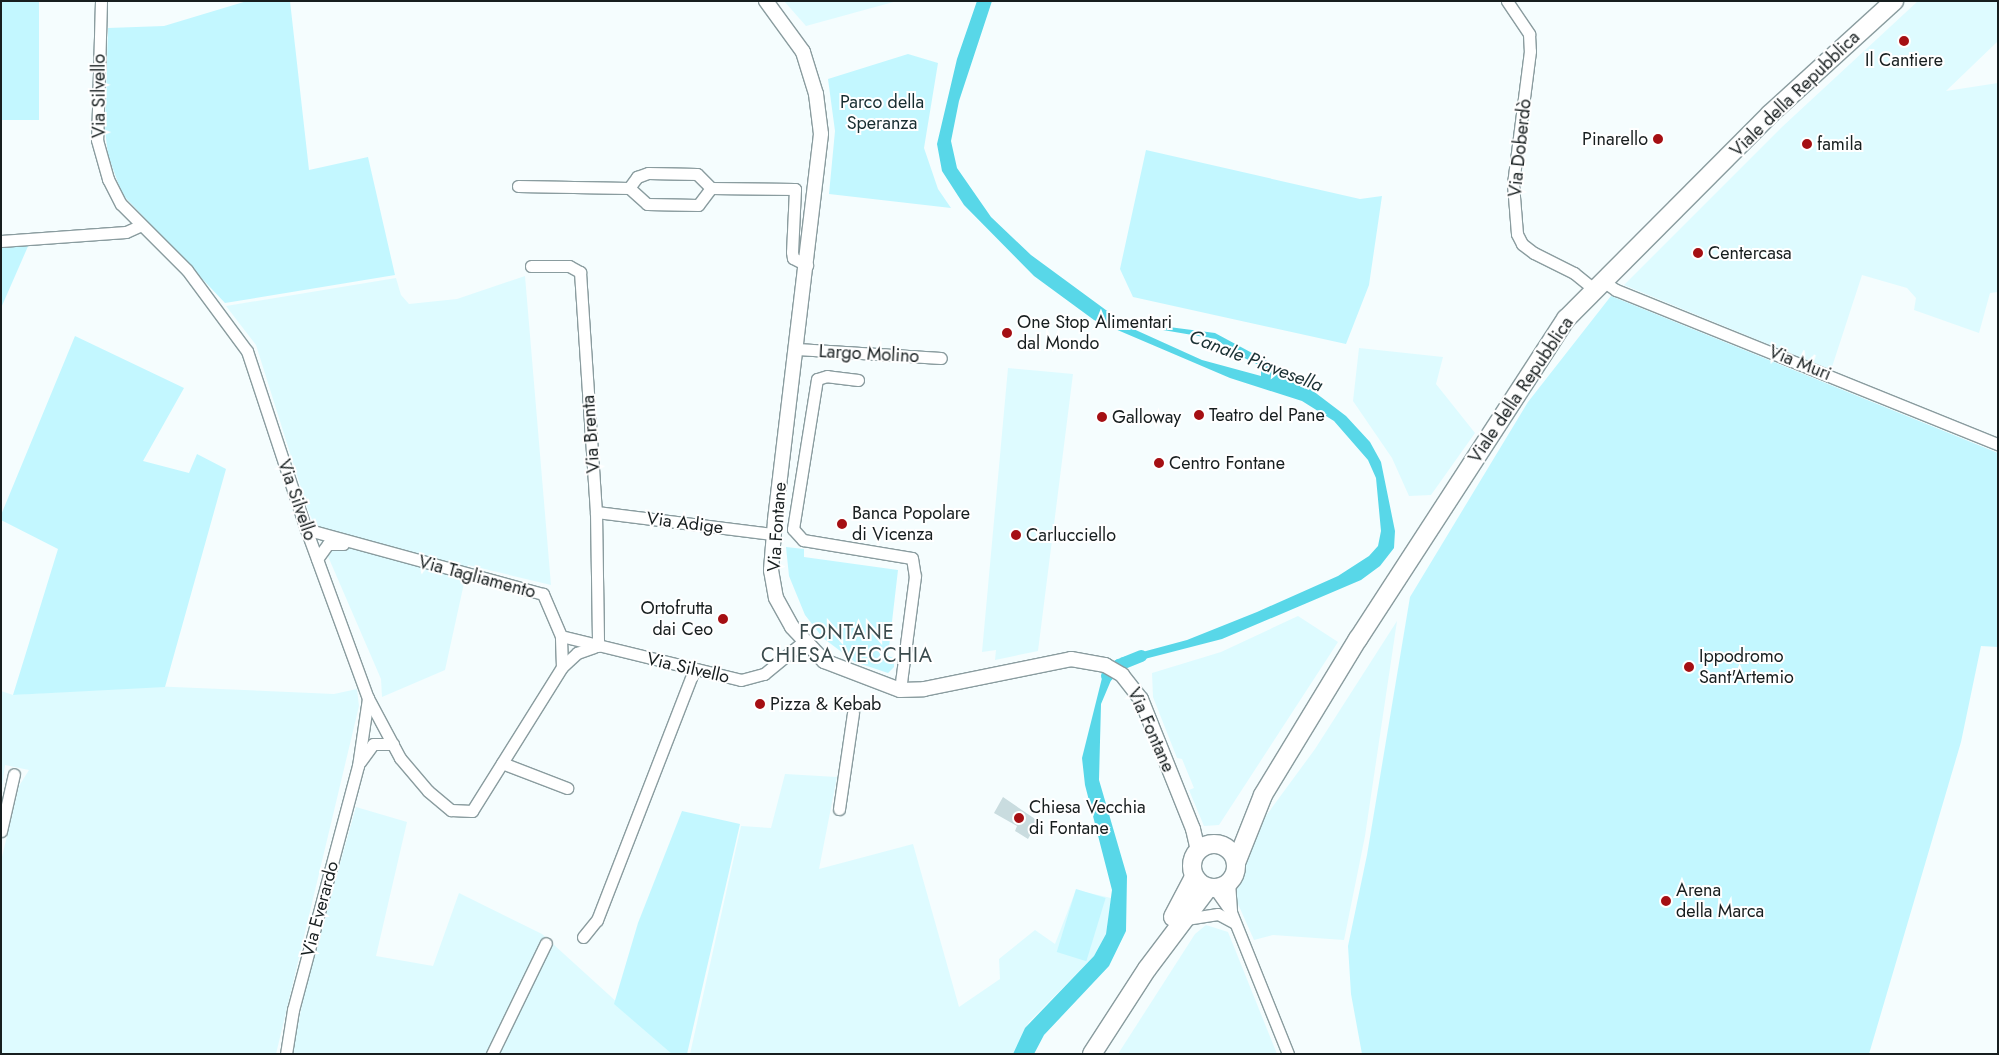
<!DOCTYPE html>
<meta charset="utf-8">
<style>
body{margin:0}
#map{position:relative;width:1999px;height:1055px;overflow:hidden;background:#f5fdfe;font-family:Jost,sans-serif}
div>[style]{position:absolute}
.built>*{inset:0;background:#defbff}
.green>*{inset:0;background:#c3f7ff;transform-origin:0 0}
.water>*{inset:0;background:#58d7e8}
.canal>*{height:12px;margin:-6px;padding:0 6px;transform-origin:6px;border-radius:6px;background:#58d7e8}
.building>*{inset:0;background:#c9dcdf}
.roads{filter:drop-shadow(1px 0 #8a9c9f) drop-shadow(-1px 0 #8a9c9f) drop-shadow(0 1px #8a9c9f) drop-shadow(0 -1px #8a9c9f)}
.minor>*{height:11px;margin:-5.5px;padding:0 5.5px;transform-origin:5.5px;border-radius:5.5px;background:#fff}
.tertiary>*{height:14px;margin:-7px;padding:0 7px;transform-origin:7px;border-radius:7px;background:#fff}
.primary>*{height:18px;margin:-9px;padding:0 9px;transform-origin:9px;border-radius:9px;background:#fff}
.primary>.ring{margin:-9px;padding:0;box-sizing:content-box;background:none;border:18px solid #fff;border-radius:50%}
.dots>*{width:14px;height:14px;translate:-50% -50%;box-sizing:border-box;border:2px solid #fff;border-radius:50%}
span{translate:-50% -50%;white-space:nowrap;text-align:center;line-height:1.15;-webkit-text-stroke:4px #fff;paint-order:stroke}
.poi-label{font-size:18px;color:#171e1f}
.right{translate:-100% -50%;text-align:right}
.left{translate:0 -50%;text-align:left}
.street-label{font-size:18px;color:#171e1f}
.park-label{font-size:18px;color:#172d30}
.water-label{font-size:19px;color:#1a3033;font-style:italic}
.quarter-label{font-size:20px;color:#3b4b4d;letter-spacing:1px}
.frame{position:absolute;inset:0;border:2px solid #171e1f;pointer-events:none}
</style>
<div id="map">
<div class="built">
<i style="clip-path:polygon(784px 1px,897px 1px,806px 26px)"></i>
<i style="clip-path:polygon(1918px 1px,1998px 1px,1997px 42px,1946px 91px,1998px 83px,1998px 292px,1990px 293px,1979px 333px,1914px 310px,1916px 298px,1907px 288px,1862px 275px,1831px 370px,1624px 285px,1782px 127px)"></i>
<i style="clip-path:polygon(525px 276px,551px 585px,468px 565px,445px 670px,382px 697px,381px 679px,308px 510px,256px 345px,226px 306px,396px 278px,401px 295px,409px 304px,457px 299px)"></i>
<i style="clip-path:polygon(1359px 348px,1443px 357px,1436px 384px,1475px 433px,1431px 495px,1409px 496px,1392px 458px,1353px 401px)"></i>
<i style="clip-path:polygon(1008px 368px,1073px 374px,1038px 651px,995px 660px,996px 650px,982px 652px)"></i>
<i style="clip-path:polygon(1298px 616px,1338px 642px,1219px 825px,1204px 826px,1189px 790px,1194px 788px,1182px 759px,1177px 758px,1153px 697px,1152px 673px,1221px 652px)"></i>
<i style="clip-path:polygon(1397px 621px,1365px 836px,1344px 940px,1273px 935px,1254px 940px,1234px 895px,1260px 824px,1315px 749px)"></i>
<i style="clip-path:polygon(150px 686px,334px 694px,357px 689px,359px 706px,276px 1054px,1px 1054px,1px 861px,19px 786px,29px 770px,5px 765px,1px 794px,1px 691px,13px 695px)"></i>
<i style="clip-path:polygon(785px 774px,837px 777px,819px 869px,913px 844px,959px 1007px,1000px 979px,999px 959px,1035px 930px,1055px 944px,1076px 890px,1111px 898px,1106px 934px,1094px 956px,1029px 1022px,1013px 1054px,690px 1054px,741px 826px,771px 828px)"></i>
<i style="clip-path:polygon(356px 807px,407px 822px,376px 956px,433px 966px,459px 893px,542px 934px,674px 1054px,295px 1054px,293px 1050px,307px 980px)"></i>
<i style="clip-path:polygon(1206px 925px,1228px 932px,1277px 1054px,1118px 1054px,1195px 934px)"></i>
</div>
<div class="green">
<i style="left:1px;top:1px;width:38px;height:119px"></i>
<i style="clip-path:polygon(247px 1px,290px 1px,309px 170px,368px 157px,395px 275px,225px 303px,122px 194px,108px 155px,105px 130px,108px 28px,164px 26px)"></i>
<i style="clip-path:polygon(908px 54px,938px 63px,924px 148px,938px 189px,951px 208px,829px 194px,835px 131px,828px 79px)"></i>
<i style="clip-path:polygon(1146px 150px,1360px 199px,1382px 196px,1369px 285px,1346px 344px,1133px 297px,1120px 269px)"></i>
<i style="clip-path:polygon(29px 244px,1px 308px,1px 246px)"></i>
<i style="clip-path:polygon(1611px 296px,1998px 453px,1998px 647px,1981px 646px,1961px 742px,1869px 1054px,1362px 1054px,1351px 994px,1348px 946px,1367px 855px,1410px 597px,1528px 402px)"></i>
<i style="clip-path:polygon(75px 336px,184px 388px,143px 461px,189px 473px,197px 454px,226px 469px,165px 687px,13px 695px,58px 549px,1px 520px,1px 515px)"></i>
<i style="clip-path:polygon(786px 547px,804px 549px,804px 557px,898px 570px,888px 656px,894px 658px,894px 667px,888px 673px,855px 662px,823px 638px,805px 615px,789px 576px)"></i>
<i style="clip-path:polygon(682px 811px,740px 824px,687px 1054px,672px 1054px,614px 1004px,638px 923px)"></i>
<i style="left:1076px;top:889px;width:31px;height:66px;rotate:17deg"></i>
</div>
<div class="water">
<i style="clip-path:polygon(977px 1px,992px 1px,959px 101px,951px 141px,957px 168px,991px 217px,1031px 255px,1129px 327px,1202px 360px,1261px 376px,1261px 366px,1236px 354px,1216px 339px,1163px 330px,1169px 327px,1215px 333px,1276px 366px,1282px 375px,1296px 378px,1346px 416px,1370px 442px,1381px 462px,1395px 531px,1394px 548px,1380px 566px,1361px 580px,1222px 639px,1129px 663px,1120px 658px,1187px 640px,1257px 612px,1338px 576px,1369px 556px,1378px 546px,1381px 531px,1376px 478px,1368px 460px,1334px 421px,1302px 401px,1230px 378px,1094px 320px,1034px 276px,964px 205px,942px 171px,937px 144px,957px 59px)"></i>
<i style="clip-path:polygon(1103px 674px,1112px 678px,1101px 704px,1099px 780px,1127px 876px,1126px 931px,1109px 966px,1044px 1035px,1034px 1054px,1013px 1054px,1025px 1028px,1094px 956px,1106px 934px,1112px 890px,1085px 785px,1082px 758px)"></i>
</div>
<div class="canal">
<i style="left:1107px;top:676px;width:16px;rotate:-43deg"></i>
<i style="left:1119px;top:665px;width:24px;rotate:-22deg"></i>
</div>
<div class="building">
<i style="clip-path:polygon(1003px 797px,1038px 821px,1028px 839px,1015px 831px,1017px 826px,994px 813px)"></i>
</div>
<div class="roads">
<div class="minor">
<i style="left:101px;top:1px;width:139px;rotate:91.6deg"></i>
<i style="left:97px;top:140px;width:41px;rotate:74.2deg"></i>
<i style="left:108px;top:179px;width:28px;rotate:63deg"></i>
<i style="left:121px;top:204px;width:93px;rotate:45deg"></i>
<i style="left:187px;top:270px;width:101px;rotate:53.5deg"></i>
<i style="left:247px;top:351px;width:188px;rotate:71.7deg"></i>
<i style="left:306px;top:529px;width:180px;rotate:69.9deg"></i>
<i style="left:368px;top:698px;width:68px;rotate:61.9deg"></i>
<i style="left:400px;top:758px;width:43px;rotate:49.7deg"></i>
<i style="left:428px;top:791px;width:30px;rotate:40deg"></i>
<i style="left:451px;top:810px;width:21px;rotate:3deg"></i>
<i style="left:472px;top:811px;width:170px;rotate:-58deg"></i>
<i style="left:562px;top:667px;width:31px;rotate:-92deg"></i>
<i style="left:561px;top:636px;width:46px;rotate:-113.2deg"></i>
<i style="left:543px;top:594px;width:246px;rotate:-164.7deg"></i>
<i style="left:1507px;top:1px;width:40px;rotate:56deg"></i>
<i style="left:1529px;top:34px;width:17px;rotate:87deg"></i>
<i style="left:1530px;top:51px;width:134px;rotate:97.3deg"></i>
<i style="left:1513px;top:184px;width:50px;rotate:85.4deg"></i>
<i style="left:1517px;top:234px;width:11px;rotate:63deg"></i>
<i style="left:1522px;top:244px;width:15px;rotate:37deg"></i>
<i style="left:1534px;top:253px;width:45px;rotate:26.6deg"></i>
<i style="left:1574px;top:273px;width:27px;rotate:39deg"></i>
<i style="left:648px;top:173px;width:49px;rotate:1.2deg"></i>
<i style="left:697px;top:174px;width:20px;rotate:45deg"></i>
<i style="left:711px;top:188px;width:21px;rotate:127deg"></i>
<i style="left:698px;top:205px;width:51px;rotate:-178.9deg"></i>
<i style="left:647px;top:204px;width:24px;rotate:-138deg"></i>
<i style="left:629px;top:188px;width:14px;rotate:-54deg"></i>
<i style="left:637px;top:177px;width:12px;rotate:-20deg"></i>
<i style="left:518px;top:186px;width:111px;rotate:1deg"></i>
<i style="left:711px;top:188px;width:84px;rotate:0.7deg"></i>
<i style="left:795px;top:189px;width:63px;rotate:92.7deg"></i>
<i style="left:792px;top:252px;width:6px;rotate:81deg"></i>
<i style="left:793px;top:258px;width:16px;rotate:27deg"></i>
<i style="left:1px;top:241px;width:125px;rotate:-4.1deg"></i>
<i style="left:126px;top:232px;width:17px;rotate:-24deg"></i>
<i style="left:531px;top:266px;width:38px"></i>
<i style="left:569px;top:266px;width:13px;rotate:29deg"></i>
<i style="left:580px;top:272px;width:241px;rotate:86.2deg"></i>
<i style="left:596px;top:512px;width:134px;rotate:89.1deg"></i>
<i style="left:1603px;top:281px;width:16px;rotate:35deg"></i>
<i style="left:1616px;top:290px;width:412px;rotate:22deg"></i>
<i style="left:797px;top:349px;width:144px;rotate:3.6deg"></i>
<i style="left:858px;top:380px;width:31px;rotate:-173deg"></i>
<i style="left:827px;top:376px;width:10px;rotate:163deg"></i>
<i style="left:817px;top:379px;width:152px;rotate:99.1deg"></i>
<i style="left:793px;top:529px;width:15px;rotate:48deg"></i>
<i style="left:803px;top:540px;width:110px;rotate:9.4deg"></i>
<i style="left:912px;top:558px;width:18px;rotate:81deg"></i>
<i style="left:915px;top:576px;width:115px;rotate:97.5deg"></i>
<i style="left:596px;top:512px;width:178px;rotate:7.1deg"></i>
<i style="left:317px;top:559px;width:19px;rotate:-54deg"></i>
<i style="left:328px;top:544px;width:15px"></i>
<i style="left:561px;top:636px;width:185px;rotate:13.7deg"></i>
<i style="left:741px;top:680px;width:24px;rotate:-15deg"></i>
<i style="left:764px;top:674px;width:52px;rotate:-39.5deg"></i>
<i style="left:562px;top:667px;width:21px;rotate:-43deg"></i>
<i style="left:577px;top:653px;width:18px;rotate:-19deg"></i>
<i style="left:360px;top:762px;width:22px;rotate:-54deg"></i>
<i style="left:373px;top:744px;width:20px"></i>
<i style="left:502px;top:763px;width:70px;rotate:21deg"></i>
<i style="left:839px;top:809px;width:97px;rotate:-81.7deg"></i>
<i style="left:1px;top:831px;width:58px;rotate:-77.2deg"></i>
<i style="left:1229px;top:882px;width:30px;rotate:86deg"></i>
<i style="left:1215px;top:889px;width:28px;rotate:55deg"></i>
<i style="left:1231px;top:912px;width:153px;rotate:68.1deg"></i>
<i style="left:1186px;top:919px;width:32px;rotate:-9deg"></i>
<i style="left:1218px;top:914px;width:19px;rotate:28deg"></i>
<i style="left:583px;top:937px;width:22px;rotate:-51deg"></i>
<i style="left:597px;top:920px;width:268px;rotate:-68.8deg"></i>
<i style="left:286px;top:1054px;width:45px;rotate:-81deg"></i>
<i style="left:293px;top:1010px;width:253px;rotate:-75.1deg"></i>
<i style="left:358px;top:766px;width:69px;rotate:-81.6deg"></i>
<i style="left:492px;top:1054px;width:123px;rotate:-64.1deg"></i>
</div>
<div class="tertiary">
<i style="left:766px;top:1px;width:63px;rotate:54deg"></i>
<i style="left:803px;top:52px;width:44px;rotate:72.8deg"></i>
<i style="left:816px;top:94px;width:40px;rotate:82.9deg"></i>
<i style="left:821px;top:134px;width:390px;rotate:96.8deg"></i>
<i style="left:775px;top:521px;width:49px;rotate:94.7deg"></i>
<i style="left:771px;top:570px;width:28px;rotate:80deg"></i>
<i style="left:776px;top:598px;width:33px;rotate:61deg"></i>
<i style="left:792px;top:627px;width:47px;rotate:46.7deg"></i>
<i style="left:824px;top:661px;width:81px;rotate:20.9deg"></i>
<i style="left:900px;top:690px;width:24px;rotate:-2deg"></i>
<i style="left:924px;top:689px;width:150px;rotate:-11.5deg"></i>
<i style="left:1071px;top:659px;width:35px;rotate:10deg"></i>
<i style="left:1105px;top:665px;width:20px;rotate:30deg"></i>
<i style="left:1122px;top:675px;width:31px;rotate:52deg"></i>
<i style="left:1141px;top:699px;width:140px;rotate:68.2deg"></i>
<i style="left:1193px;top:829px;width:22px;rotate:77deg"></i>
</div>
<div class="primary">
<i class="ring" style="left:1192px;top:844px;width:26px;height:26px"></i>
<i style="left:1236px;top:863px;width:73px;rotate:-68.3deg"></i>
<i style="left:1263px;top:795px;width:183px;rotate:-58.7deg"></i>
<i style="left:1358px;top:639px;width:382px;rotate:-57deg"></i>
<i style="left:1566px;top:319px;width:289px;rotate:-45.1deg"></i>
<i style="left:1770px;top:114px;width:168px;rotate:-42.3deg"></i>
<i style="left:1173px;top:917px;width:45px;rotate:-62.3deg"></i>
<i style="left:1092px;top:1054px;width:101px;rotate:-57.1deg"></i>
<i style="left:1147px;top:969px;width:101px;rotate:-53deg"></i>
</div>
</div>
<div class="dots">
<i style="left:1904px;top:41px;background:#a50f13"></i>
<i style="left:1658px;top:139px;background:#a50f13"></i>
<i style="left:1807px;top:144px;background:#a50f13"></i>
<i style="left:1698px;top:253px;background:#a50f13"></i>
<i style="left:1007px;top:333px;background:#a50f13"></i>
<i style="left:1199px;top:415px;background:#a50f13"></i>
<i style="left:1102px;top:417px;background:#a50f13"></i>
<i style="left:1159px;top:463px;background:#a50f13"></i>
<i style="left:842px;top:524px;background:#a50f13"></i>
<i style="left:1016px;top:535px;background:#a50f13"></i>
<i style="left:723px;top:619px;background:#a50f13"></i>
<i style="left:1689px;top:667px;background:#a50f13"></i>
<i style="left:760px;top:704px;background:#a50f13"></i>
<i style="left:1019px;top:818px;background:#a50f13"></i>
<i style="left:1666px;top:901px;background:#a50f13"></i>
</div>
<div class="poi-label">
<span style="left:1904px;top:60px">Il Cantiere</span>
<span class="right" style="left:1648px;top:139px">Pinarello</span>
<span class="left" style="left:1817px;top:144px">famila</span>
<span class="left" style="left:1708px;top:253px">Centercasa</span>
<span class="left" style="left:1017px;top:333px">One Stop Alimentari<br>dal Mondo</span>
<span class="left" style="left:1209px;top:415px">Teatro del Pane</span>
<span class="left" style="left:1112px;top:417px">Galloway</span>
<span class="left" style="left:1169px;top:463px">Centro Fontane</span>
<span class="left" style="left:852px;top:524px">Banca Popolare<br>di Vicenza</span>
<span class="left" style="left:1026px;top:535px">Carlucciello</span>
<span class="right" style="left:713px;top:619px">Ortofrutta<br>dai Ceo</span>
<span class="left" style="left:1699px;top:667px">Ippodromo<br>Sant'Artemio</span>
<span class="left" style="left:770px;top:704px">Pizza &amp; Kebab</span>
<span class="left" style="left:1029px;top:818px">Chiesa Vecchia<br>di Fontane</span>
<span class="left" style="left:1676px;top:901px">Arena<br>della Marca</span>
</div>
<div class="street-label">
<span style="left:1795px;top:94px;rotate:-44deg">Viale della Repubblica</span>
<span style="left:99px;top:96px;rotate:-90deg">Via Silvello</span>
<span style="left:1520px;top:148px;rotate:-84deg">Via Doberdò</span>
<span style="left:869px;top:354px;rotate:3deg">Largo Molino</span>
<span style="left:1800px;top:363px;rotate:22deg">Via Muri</span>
<span style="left:1521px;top:390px;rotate:-56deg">Viale della Repubblica</span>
<span style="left:591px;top:434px;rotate:-94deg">Via Brenta</span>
<span style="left:297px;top:500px;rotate:71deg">Via Silvello</span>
<span style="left:685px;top:523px;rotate:7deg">Via Adige</span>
<span style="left:777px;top:527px;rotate:-86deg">Via Fontane</span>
<span style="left:477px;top:577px;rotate:15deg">Via Tagliamento</span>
<span style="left:688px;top:668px;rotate:13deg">Via Silvello</span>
<span style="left:1151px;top:730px;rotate:66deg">Via Fontane</span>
<span style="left:320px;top:909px;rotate:-75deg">Via Everardo</span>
</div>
<div class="park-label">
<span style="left:882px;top:113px">Parco della<br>Speranza</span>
</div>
<div class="water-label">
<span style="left:1256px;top:361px;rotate:21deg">Canale Piavesella</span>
</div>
<div class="quarter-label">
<span style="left:847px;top:644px">FONTANE<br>CHIESA VECCHIA</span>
</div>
<div class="frame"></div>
</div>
